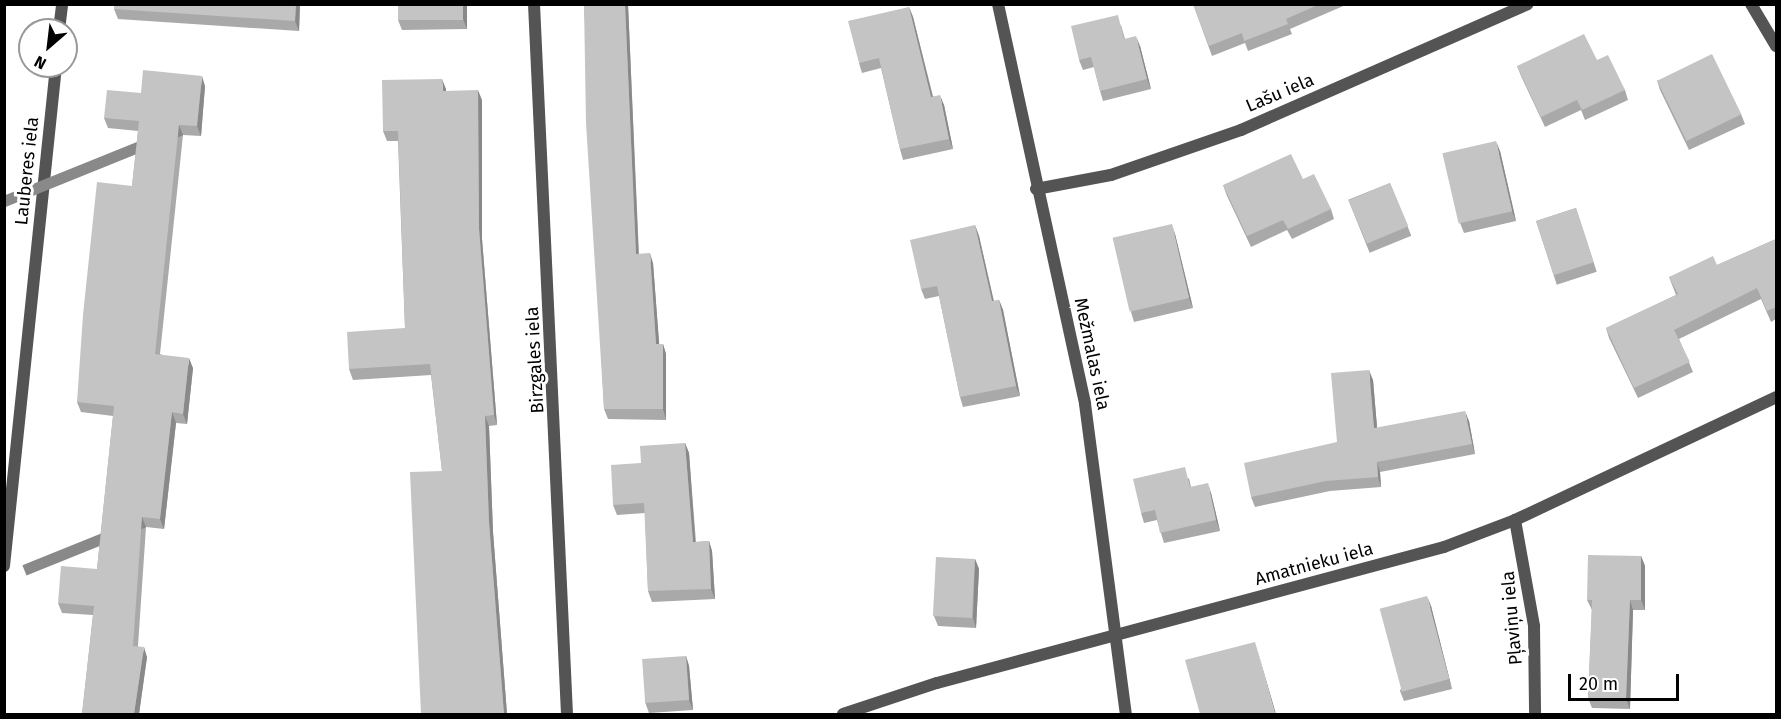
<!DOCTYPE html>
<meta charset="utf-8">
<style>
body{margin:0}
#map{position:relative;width:1781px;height:719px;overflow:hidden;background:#fff;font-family:"Fira Sans",sans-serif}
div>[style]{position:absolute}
.street>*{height:12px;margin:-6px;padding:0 6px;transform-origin:6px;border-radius:6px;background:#545454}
.wall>*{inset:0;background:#a9a9a9;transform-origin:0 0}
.shaded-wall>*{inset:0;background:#898989;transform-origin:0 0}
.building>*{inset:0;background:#c4c4c4;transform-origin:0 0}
span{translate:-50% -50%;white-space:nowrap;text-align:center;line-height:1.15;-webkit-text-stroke:6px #fff;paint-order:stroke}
.street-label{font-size:18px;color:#000}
.frame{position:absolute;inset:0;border:6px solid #000;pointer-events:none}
.north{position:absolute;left:18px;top:18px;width:60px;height:60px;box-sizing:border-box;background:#fff;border:2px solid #999;border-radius:50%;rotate:208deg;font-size:16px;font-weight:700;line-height:24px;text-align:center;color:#000}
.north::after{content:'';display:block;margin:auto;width:21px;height:27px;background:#000;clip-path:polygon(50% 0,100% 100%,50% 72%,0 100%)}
.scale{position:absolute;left:1568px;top:674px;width:111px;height:27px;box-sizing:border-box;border:3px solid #000;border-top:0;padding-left:8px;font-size:18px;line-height:21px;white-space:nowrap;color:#000;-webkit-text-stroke:4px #fff;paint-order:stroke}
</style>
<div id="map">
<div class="street">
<i style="left:534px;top:4px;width:711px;rotate:87.34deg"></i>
<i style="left:998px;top:4px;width:409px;rotate:77.7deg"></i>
<i style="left:1085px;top:404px;width:313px;rotate:82.5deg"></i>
<i style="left:1751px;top:4px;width:49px;rotate:59.2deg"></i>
<i style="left:59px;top:30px;width:26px;rotate:-83deg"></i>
<i style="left:1036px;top:189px;width:76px;rotate:-10.6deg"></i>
<i style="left:1111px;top:175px;width:138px;rotate:-19.1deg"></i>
<i style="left:1241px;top:130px;width:313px;rotate:-23.7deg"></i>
<i style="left:1515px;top:520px;width:108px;rotate:79.8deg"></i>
<i style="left:1534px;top:626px;width:88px;rotate:89.3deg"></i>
<i style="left:4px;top:566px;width:503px;rotate:-84.06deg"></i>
<i style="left:843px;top:714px;width:99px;rotate:-18.3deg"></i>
<i style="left:937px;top:683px;width:525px;rotate:-15.02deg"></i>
<i style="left:1444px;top:547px;width:76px;rotate:-20.8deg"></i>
<i style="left:1515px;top:520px;width:289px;rotate:-25.2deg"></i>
</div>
<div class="wall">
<i style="clip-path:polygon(114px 4px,300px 4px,299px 31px,118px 19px,114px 9px)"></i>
<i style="clip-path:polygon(467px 4px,467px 29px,402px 30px,398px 20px)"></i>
<i style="clip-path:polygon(584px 4px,628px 4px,639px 254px,653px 263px,659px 344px,663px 344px,666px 354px,666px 420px,608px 419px,604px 409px)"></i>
<i style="clip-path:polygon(1193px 4px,1348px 4px,1290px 29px,1292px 34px,1248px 51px,1245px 43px,1212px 56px)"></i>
<i style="clip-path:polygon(909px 7px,913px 17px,933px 96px,944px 105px,953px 149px,903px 160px,900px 149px,881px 68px,862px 73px,859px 63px)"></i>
<i style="clip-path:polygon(1121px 25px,1125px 39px,1140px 46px,1151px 89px,1103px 101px,1100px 91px,1094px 67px,1083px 70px,1079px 60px)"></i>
<i style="clip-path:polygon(1597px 60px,1625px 90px,1628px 100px,1585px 120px,1581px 110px,1545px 127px,1521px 76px,1517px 66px)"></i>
<i style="clip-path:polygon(1657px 80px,1741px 114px,1745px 124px,1689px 150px,1660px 90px)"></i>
<i style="clip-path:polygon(205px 86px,201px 136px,183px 135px,160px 354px,193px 368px,187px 424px,176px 423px,164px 529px,146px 527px,138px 646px,147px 657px,139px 714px,82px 714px,93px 615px,62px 613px,58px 603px,97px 569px,113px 416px,81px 412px,77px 402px,132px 186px,138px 131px,108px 128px,104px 118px,141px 93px)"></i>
<i style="clip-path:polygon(446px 89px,446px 91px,482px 100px,482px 239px,497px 425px,489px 426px,493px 532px,507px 714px,421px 714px,442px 471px,431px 375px,353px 380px,349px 369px,405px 328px,398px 141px,387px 141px,383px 131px)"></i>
<i style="clip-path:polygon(1500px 151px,1516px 221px,1464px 233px,1460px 223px)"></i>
<i style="clip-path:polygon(1303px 179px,1331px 209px,1334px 219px,1292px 239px,1287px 230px,1251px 247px,1227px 196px,1223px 185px)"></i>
<i style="left:1390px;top:183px;width:57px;height:45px;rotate:68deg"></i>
<i style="left:1576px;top:208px;width:67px;height:42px;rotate:72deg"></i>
<i style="clip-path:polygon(975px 225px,979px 236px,994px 301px,999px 300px,1003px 310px,1020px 396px,963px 407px,960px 397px,939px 296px,925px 299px,921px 289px)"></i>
<i style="clip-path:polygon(1175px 234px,1193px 308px,1134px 322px,1131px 312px)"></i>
<i style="clip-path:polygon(1776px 239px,1776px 319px,1771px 322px,1761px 299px,1679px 339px,1693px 372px,1638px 398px,1609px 338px,1606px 328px,1676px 295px,1669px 277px,1717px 265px)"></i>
<i style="clip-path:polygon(1373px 380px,1377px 428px,1469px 421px,1475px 454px,1380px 472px,1381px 487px,1330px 491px,1255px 507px,1251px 497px,1337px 442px)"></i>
<i style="clip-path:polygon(685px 443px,689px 453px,696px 542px,709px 541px,712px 551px,715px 599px,652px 602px,648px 591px,645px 513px,617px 515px,613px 505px,641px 463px)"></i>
<i style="clip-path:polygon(1189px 478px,1191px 487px,1211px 493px,1220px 531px,1164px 543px,1157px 520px,1144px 523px,1141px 513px)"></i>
<i style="clip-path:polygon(1641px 556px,1645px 566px,1645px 610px,1633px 610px,1630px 709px,1592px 708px,1588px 698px,1592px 610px,1587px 600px)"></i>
<i style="clip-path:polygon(975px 559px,979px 569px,976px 628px,938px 626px,934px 616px)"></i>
<i style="clip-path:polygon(1431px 606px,1452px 689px,1404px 701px,1400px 691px)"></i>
<i style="clip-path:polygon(686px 656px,689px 666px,693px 710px,649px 713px,645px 702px)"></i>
</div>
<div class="shaded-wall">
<i style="clip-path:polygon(296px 4px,300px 4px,299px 31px,295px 21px)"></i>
<i style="clip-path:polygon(463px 4px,467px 4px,467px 29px,463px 19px)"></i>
<i style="clip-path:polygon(625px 4px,628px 4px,639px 264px,636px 254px)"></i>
<i style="clip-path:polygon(909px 7px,913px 17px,935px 107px,931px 97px)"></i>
<i style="clip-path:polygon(1136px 36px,1140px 46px,1151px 89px,1147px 79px)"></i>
<i style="clip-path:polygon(202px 76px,205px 86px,201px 136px,197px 126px)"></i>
<i style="clip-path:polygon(442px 79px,446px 89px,446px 101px,443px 91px)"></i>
<i style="clip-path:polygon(478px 90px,482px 100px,482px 239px,497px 425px,494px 415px,479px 229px)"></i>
<i style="clip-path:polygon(940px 95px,944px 105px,953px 149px,949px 139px)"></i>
<i style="left:179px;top:125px;width:11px;height:230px;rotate:68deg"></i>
<i style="clip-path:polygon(1496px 141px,1500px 151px,1516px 221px,1512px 211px)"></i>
<i style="clip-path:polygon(1172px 224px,1175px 234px,1193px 308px,1189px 298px)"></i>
<i style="clip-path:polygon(975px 225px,979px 236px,996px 312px,992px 301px)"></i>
<i style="clip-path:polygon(650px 253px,653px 263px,660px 354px,656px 344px)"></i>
<i style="clip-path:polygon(999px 300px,1003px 310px,1020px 396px,1016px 386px)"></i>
<i style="clip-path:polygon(663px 344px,666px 354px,666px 420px,663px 409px)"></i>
<i style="clip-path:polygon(189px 358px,193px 368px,187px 424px,183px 414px)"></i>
<i style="clip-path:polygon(1369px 370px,1373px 380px,1378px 438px,1374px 428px)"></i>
<i style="clip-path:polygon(1465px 411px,1469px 421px,1475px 454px,1472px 444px)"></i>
<i style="clip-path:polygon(172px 412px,176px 423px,164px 529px,160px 519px)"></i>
<i style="clip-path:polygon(485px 416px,489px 426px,493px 532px,507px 714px,504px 714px,489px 522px)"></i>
<i style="clip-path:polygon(685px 443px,689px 453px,696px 552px,693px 542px)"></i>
<i style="clip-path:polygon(1377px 462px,1380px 472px,1381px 487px,1378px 477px)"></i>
<i style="clip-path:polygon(1208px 483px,1211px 493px,1220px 531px,1216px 520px)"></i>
<i style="left:142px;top:517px;width:11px;height:129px;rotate:68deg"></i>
<i style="clip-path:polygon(709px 541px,712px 551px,715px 599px,711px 589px)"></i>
<i style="clip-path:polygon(1641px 556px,1645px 566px,1645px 610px,1641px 600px)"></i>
<i style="clip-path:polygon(975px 559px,979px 569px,976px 628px,973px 618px)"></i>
<i style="clip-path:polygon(1427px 596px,1431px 606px,1452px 689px,1449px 679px)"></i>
<i style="clip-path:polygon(1630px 600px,1633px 610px,1630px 709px,1626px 699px)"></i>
<i style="clip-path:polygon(1255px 642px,1258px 652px,1276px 714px,1275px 714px)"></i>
<i style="clip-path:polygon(144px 647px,147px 657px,139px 714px,134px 714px)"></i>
<i style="clip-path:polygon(686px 656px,689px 666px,693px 710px,689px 700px)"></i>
</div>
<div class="building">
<i style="clip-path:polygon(114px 4px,296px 4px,295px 21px,114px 9px)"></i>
<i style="left:398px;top:4px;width:65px;height:16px"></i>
<i style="clip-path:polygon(584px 4px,625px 4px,636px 254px,650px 253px,656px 344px,663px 344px,663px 409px,604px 409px,586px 123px)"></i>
<i style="clip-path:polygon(1193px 4px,1320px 4px,1286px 19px,1288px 24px,1244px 41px,1242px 33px,1209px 46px)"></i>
<i style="clip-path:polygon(909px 7px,931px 97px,940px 95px,949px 139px,900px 149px,879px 58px,859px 63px,848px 21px)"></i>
<i style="clip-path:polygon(1118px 15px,1124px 39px,1136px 36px,1147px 79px,1100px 91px,1091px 57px,1079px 60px,1071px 26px)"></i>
<i style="clip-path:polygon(1584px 34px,1597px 60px,1608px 55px,1625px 90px,1582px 110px,1577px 100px,1541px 117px,1517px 66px)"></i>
<i style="left:1712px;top:54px;width:67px;height:61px;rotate:64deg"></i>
<i style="clip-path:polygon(143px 70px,202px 76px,197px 126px,179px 125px,155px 354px,189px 358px,183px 414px,172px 412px,160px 519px,142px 517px,133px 646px,144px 647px,134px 714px,82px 714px,94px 606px,58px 603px,61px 566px,97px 569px,114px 406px,77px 402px,83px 315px,97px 182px,132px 186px,139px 121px,104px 118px,107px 90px,141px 93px)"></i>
<i style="clip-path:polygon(442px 79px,443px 91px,478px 90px,479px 229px,494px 415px,485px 416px,489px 522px,504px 714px,421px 714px,410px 472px,442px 471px,430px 364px,349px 369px,347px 332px,405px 328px,398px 131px,383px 131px,382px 80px)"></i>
<i style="left:1496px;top:141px;width:72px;height:55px;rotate:77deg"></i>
<i style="clip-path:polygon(1291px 154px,1303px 179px,1314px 174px,1331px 209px,1288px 229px,1283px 220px,1247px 236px,1223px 185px)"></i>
<i style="left:1390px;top:183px;width:47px;height:45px;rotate:67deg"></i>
<i style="left:1576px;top:208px;width:57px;height:42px;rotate:72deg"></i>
<i style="left:1172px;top:224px;width:76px;height:61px;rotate:77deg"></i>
<i style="clip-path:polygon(975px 225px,992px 301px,999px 300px,1016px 386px,960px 397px,937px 286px,921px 289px,910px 240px)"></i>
<i style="clip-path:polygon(1776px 239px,1776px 307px,1767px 311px,1757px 288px,1674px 330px,1690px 362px,1634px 388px,1606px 328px,1678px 294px,1669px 277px,1713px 256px,1717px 265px)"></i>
<i style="clip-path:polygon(1369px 370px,1374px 428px,1465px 411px,1472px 444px,1377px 462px,1378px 477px,1326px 481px,1251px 497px,1244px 463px,1337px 442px,1331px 373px)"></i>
<i style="clip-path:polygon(685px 443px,693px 542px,709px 541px,711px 589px,648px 591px,644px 503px,613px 505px,611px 465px,641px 463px,640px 446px)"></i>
<i style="clip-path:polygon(1185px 467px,1190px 487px,1208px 483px,1216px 520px,1160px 533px,1155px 510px,1141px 513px,1133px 479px)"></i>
<i style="clip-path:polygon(1588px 555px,1641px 556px,1641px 600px,1630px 600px,1626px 699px,1588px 698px,1592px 600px,1587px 600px)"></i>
<i style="left:936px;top:557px;width:39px;height:59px;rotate:3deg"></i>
<i style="left:1427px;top:596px;width:86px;height:49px;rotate:75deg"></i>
<i style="clip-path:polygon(1255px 642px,1275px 714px,1200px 714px,1185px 660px)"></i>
<i style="left:686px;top:656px;width:44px;height:44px;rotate:86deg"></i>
</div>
<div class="street-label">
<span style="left:1280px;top:93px;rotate:-23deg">Lašu iela</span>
<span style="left:27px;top:171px;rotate:-84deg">Lauberes iela</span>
<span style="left:1092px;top:354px;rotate:78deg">Mežmalas iela</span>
<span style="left:535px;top:360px;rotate:-93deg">Birzgales iela</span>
<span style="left:1314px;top:564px;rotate:-15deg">Amatnieku iela</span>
<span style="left:1512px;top:618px;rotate:-95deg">Pļaviņu iela</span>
</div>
<div class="frame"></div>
<div class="north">N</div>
<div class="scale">20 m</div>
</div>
